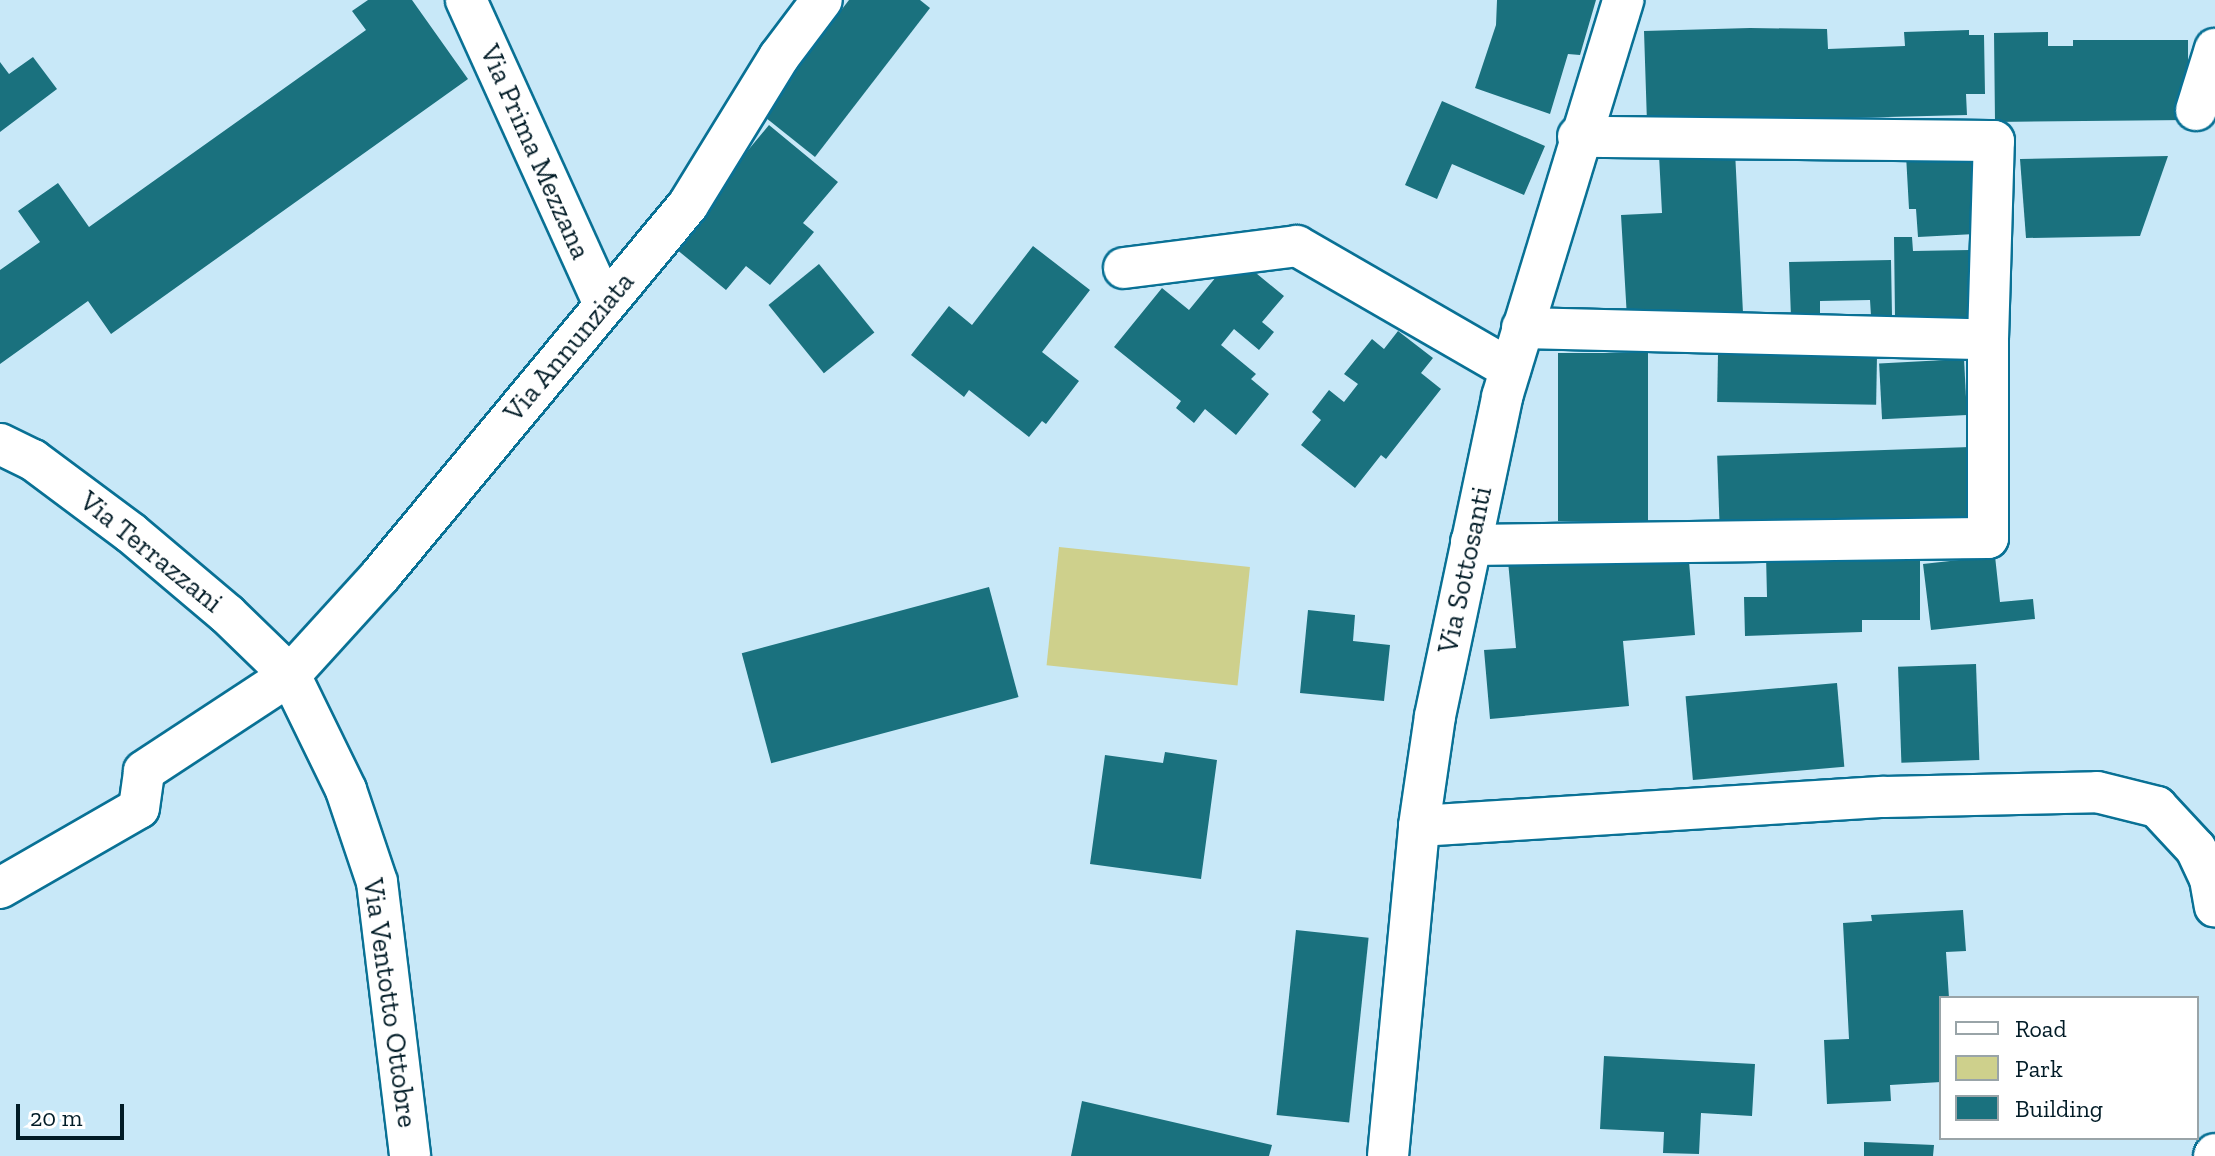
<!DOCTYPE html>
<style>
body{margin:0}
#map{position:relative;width:2215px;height:1156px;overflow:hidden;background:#c8e8f8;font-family:"Zilla Slab",serif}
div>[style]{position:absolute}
.green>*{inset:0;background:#ced08c;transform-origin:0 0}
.building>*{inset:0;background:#1a717e;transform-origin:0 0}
.roads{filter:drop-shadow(2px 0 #097195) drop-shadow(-2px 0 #097195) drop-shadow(0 2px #097195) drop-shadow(0 -2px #097195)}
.minor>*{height:40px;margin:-20px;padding:0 20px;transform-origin:20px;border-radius:20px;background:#fff}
span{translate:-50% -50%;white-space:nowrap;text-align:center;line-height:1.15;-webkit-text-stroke:7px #fff;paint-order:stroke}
.street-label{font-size:28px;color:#011b26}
.legend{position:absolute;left:1939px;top:996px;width:260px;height:144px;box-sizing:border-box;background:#fff;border:2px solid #99a4a8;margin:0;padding:10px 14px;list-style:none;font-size:24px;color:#011b26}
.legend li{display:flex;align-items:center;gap:16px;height:40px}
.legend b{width:40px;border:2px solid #99a4a8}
.scale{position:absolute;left:16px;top:1104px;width:108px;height:36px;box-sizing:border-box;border:4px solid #011b26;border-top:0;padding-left:10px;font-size:24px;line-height:28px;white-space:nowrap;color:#011b26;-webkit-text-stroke:6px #fff;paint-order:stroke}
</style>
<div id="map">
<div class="green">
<i style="left:1059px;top:547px;width:192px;height:119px;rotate:6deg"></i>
</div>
<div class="building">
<i style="clip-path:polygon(368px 0,412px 0,468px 79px,111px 334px,88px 301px,0 364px,0 270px,40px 242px,18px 211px,58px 183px,89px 227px,366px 30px,352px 11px)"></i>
<i style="clip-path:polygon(849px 0,920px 0,930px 8px,815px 157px,761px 114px)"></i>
<i style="clip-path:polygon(1497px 0,1596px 0,1580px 55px,1568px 54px,1550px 114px,1475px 88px,1496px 25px)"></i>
<i style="clip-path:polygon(1750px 28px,1827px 29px,1828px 49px,1905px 46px,1904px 32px,1969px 30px,1969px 35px,1984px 35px,1985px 94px,1966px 94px,1967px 115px,1647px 123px,1644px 31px)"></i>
<i style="clip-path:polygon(2048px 32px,2048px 46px,2073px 46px,2073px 40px,2188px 40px,2188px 120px,1995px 122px,1994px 33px)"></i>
<i style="clip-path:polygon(33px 57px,57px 89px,0 132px,0 62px,9px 74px)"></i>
<i style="clip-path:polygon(1442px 101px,1545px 146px,1524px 195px,1452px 164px,1437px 199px,1405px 185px)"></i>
<i style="clip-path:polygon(769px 125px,838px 182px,803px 223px,814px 232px,770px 285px,746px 266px,726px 290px,670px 244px)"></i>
<i style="clip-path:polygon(1735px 151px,1743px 313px,1627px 318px,1621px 215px,1662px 213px,1659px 155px)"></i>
<i style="clip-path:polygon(1971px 152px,1975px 234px,1918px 237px,1916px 209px,1909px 209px,1906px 155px)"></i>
<i style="clip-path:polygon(2168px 156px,2140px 236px,2026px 238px,2020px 159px)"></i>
<i style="clip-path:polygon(1894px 237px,1912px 237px,1913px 251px,1970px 250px,1971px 317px,1895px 317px)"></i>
<i style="clip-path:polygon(1033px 246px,1090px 290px,1042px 352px,1079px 381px,1046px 424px,1042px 421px,1029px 437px,969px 390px,964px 397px,911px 355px,949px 306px,972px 325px)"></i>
<i style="clip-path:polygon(1234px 255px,1284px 296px,1262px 322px,1274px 332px,1259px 350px,1234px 329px,1221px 345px,1256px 374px,1251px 379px,1269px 394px,1236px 435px,1205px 409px,1194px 423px,1176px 408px,1181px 401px,1114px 347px,1162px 288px,1189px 310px)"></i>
<i style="clip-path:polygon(1891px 260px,1892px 316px,1871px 316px,1870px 300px,1820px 301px,1820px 317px,1791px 318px,1789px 262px)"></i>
<i style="left:819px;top:264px;width:88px;height:65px;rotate:51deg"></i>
<i style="clip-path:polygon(1398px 331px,1433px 358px,1421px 373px,1441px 389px,1386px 459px,1381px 455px,1355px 488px,1301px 445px,1321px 420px,1312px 412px,1329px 390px,1344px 402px,1358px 384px,1344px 374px,1372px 339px,1384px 349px)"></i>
<i style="left:1558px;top:353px;width:90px;height:168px"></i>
<i style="left:1718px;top:354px;width:159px;height:48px;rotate:1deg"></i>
<i style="left:1964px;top:359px;width:56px;height:85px;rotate:87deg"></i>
<i style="left:1970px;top:447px;width:71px;height:253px;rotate:88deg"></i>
<i style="clip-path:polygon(1688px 549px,1695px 635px,1623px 641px,1629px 706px,1490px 719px,1484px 650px,1516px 648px,1508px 561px)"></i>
<i style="clip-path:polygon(1920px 553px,1920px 620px,1862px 620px,1862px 632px,1745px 636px,1744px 597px,1767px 597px,1766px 555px)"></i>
<i style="clip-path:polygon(1995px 556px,2000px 602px,2033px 599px,2035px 619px,1931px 630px,1923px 564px)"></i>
<i style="left:989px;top:587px;width:114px;height:256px;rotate:75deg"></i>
<i style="clip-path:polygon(1308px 610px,1355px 615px,1353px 641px,1390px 645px,1384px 701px,1300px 693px)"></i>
<i style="left:1976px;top:664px;width:96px;height:78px;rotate:88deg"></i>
<i style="left:1837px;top:683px;width:84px;height:152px;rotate:85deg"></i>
<i style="clip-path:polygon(1165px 752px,1217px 760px,1201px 879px,1090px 864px,1105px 755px,1163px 763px)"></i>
<i style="clip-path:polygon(1963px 910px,1966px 951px,1946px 952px,1949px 998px,1941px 998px,1941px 1082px,1890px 1085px,1891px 1101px,1827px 1104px,1824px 1040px,1849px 1039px,1843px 923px,1872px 921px,1871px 915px)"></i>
<i style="left:1296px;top:930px;width:73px;height:186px;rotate:6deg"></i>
<i style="clip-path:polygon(1604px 1056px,1755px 1064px,1752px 1116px,1701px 1113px,1699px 1154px,1663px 1153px,1664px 1132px,1600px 1129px)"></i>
<i style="clip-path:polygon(1082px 1101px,1272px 1145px,1269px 1156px,1071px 1156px)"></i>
<i style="clip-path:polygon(1864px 1142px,1934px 1145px,1933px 1156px,1864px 1156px)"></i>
</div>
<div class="roads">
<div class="minor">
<i style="left:466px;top:0;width:334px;rotate:65.6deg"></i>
<i style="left:2196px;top:110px;width:64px;rotate:-72.7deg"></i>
<i style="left:1124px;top:268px;width:174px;rotate:-7.2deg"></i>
<i style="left:1297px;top:246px;width:246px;rotate:30deg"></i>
<i style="left:1522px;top:328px;width:466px;rotate:1.4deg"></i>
<i style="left:0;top:444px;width:37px;rotate:26deg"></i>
<i style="left:33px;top:460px;width:122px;rotate:36.7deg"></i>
<i style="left:131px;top:533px;width:126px;rotate:40.2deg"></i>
<i style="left:227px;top:614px;width:88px;rotate:44.1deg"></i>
<i style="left:290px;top:675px;width:128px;rotate:64deg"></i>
<i style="left:346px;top:790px;width:97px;rotate:71.4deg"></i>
<i style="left:377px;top:882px;width:276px;rotate:83.1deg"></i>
<i style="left:1471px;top:542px;width:3px;rotate:90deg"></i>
<i style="left:1471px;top:545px;width:517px;rotate:-0.78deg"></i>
<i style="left:1988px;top:538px;width:199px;rotate:-90deg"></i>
<i style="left:1988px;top:339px;width:198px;rotate:-88.3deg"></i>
<i style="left:1994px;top:141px;width:416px;rotate:-179.4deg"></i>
<i style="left:1419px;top:826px;width:466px;rotate:-3.6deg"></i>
<i style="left:1884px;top:797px;width:213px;rotate:-1.3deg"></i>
<i style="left:2097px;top:792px;width:62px;rotate:14deg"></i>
<i style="left:2157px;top:807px;width:57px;rotate:47.1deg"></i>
<i style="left:2196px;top:849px;width:33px;rotate:65deg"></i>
<i style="left:2210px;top:879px;width:28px;rotate:80deg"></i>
<i style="left:0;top:888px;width:160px;rotate:-29.9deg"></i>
<i style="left:139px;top:808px;width:37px;rotate:-82deg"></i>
<i style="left:144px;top:771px;width:175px;rotate:-33.3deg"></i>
<i style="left:290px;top:675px;width:134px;rotate:-47.7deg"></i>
<i style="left:380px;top:576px;width:482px;rotate:-50.3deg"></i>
<i style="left:688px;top:205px;width:174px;rotate:-58.4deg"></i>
<i style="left:779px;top:57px;width:71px;rotate:-53deg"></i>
<i style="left:1388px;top:1156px;width:331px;rotate:-84.6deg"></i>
<i style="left:1419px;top:826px;width:111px;rotate:-81.7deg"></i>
<i style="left:1435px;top:716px;width:326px;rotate:-78.1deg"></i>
<i style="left:1502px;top:397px;width:415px;rotate:-73deg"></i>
<i style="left:2214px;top:1156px;width:2px;rotate:-63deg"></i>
</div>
</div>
<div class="street-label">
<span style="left:535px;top:152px;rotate:66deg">Via Prima Mezzana</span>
<span style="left:569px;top:347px;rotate:-50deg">Via Annunziata</span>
<span style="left:151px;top:552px;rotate:39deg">Via Terrazzani</span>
<span style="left:1465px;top:570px;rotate:-78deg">Via Sottosanti</span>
<span style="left:390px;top:1003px;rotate:82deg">Via Ventotto Ottobre</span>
</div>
<ul class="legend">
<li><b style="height:10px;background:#fff"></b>Road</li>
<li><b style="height:22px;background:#ced08c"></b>Park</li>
<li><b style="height:22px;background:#1a717e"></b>Building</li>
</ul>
<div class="scale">20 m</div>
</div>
